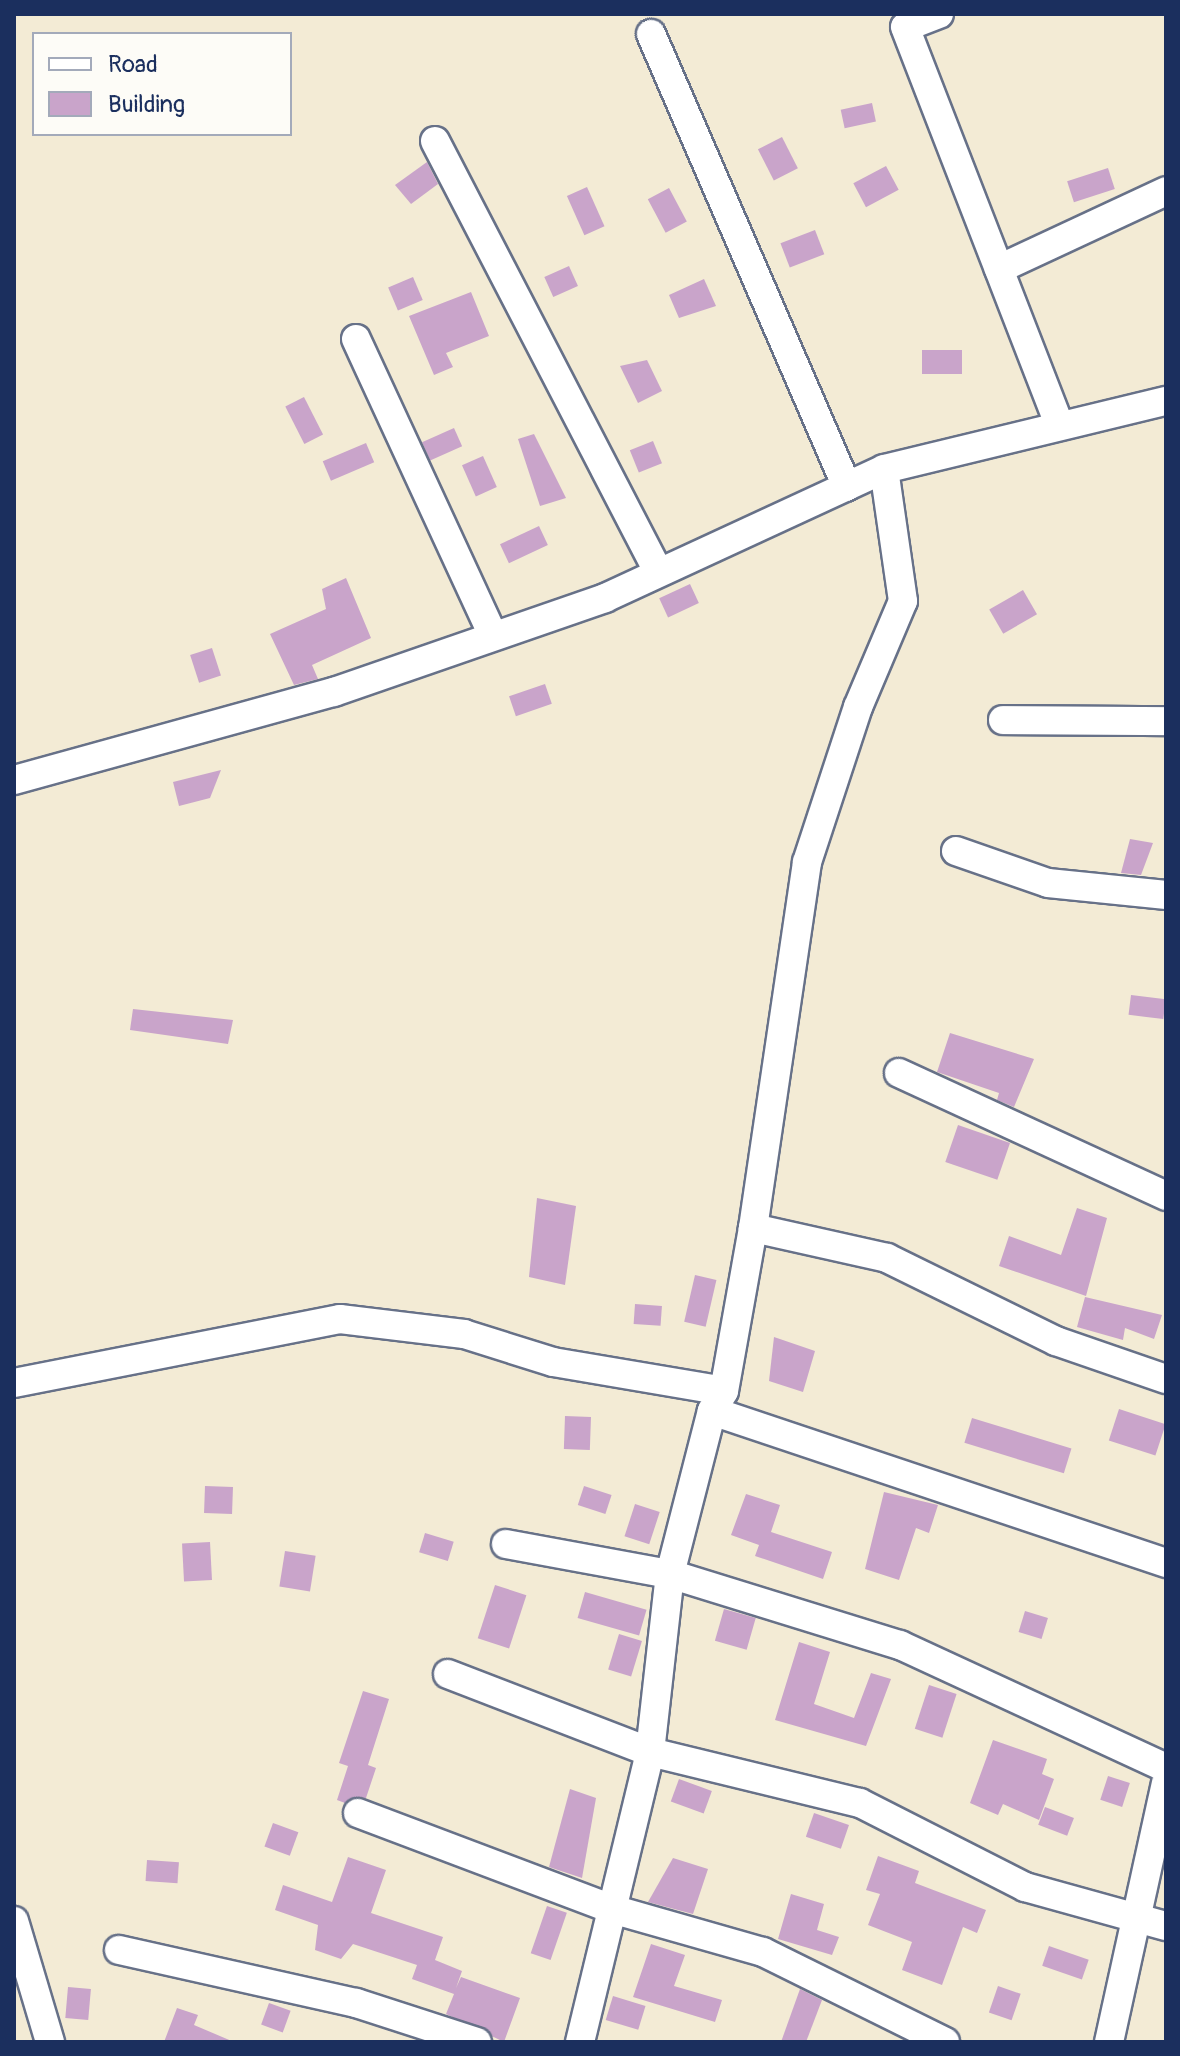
<!DOCTYPE html>
<style>
body{margin:0}
#map{position:relative;width:1180px;height:2056px;overflow:hidden;background:#f3ebd5;font-family:Pangolin,sans-serif}
div>[style]{position:absolute}
.building>*{inset:0;background:#c9a4ca;transform-origin:0 0}
.roads{filter:drop-shadow(2px 0 #677188) drop-shadow(-2px 0 #677188) drop-shadow(0 2px #677188) drop-shadow(0 -2px #677188)}
.street>*{height:28px;margin:-14px;padding:0 14px;transform-origin:14px;border-radius:14px;background:#fff}
span{translate:-50% -50%;white-space:nowrap;text-align:center;line-height:1.15;-webkit-text-stroke:8px #fdfcf7;paint-order:stroke}
.frame{position:absolute;inset:0;border:16px solid #1b2f5e;pointer-events:none}
.legend{position:absolute;left:32px;top:32px;width:260px;height:104px;box-sizing:border-box;background:#fdfcf7;border:2px solid #a3aaba;margin:0;padding:10px 14px;list-style:none;font-size:24px;color:#1b2f5e}
.legend li{display:flex;align-items:center;gap:16px;height:40px}
.legend b{width:40px;border:2px solid #a3aaba}
</style>
<div id="map">
<div class="building">
<i style="left:872px;top:103px;width:19px;height:32px;rotate:78deg"></i>
<i style="left:782px;top:137px;width:35px;height:27px;rotate:63deg"></i>
<i style="clip-path:polygon(427px 162px,438px 184px,411px 204px,395px 185px)"></i>
<i style="left:886px;top:166px;width:27px;height:37px;rotate:62deg"></i>
<i style="left:1108px;top:168px;width:22px;height:43px;rotate:72deg"></i>
<i style="left:587px;top:187px;width:43px;height:22px;rotate:66deg"></i>
<i style="left:669px;top:188px;width:38px;height:24px;rotate:62deg"></i>
<i style="left:815px;top:230px;width:26px;height:37px;rotate:69deg"></i>
<i style="left:569px;top:266px;width:22px;height:27px;rotate:66deg"></i>
<i style="left:413px;top:277px;width:25px;height:27px;rotate:67deg"></i>
<i style="clip-path:polygon(704px 279px,716px 306px,679px 318px,669px 295px)"></i>
<i style="clip-path:polygon(471px 292px,489px 336px,446px 353px,453px 367px,434px 375px,409px 316px)"></i>
<i style="left:962px;top:350px;width:24px;height:40px;rotate:90deg"></i>
<i style="clip-path:polygon(647px 360px,662px 391px,638px 403px,620px 366px)"></i>
<i style="left:304px;top:397px;width:42px;height:21px;rotate:63deg"></i>
<i style="left:454px;top:428px;width:20px;height:35px;rotate:66deg"></i>
<i style="clip-path:polygon(534px 434px,566px 498px,540px 506px,518px 439px)"></i>
<i style="left:653px;top:441px;width:24px;height:25px;rotate:68deg"></i>
<i style="left:366px;top:443px;width:21px;height:47px;rotate:67deg"></i>
<i style="left:483px;top:456px;width:34px;height:23px;rotate:66deg"></i>
<i style="left:539px;top:526px;width:21px;height:43px;rotate:65deg"></i>
<i style="clip-path:polygon(346px 578px,371px 638px,312px 665px,318px 679px,294px 685px,270px 634px,326px 609px,322px 589px)"></i>
<i style="left:690px;top:584px;width:21px;height:34px;rotate:65deg"></i>
<i style="left:1023px;top:590px;width:28px;height:39px;rotate:60deg"></i>
<i style="left:212px;top:648px;width:29px;height:23px;rotate:72deg"></i>
<i style="left:545px;top:684px;width:21px;height:38px;rotate:71deg"></i>
<i style="clip-path:polygon(221px 770px,210px 798px,179px 806px,173px 782px)"></i>
<i style="clip-path:polygon(1130px 839px,1153px 843px,1141px 875px,1121px 873px)"></i>
<i style="left:1131px;top:995px;width:35px;height:20px;rotate:7deg"></i>
<i style="clip-path:polygon(133px 1009px,233px 1020px,228px 1044px,130px 1030px)"></i>
<i style="clip-path:polygon(950px 1033px,1034px 1059px,1014px 1107px,997px 1100px,999px 1093px,937px 1072px)"></i>
<i style="left:958px;top:1125px;width:55px;height:39px;rotate:19deg"></i>
<i style="clip-path:polygon(537px 1198px,576px 1206px,565px 1285px,529px 1277px)"></i>
<i style="clip-path:polygon(1077px 1208px,1107px 1218px,1086px 1296px,999px 1266px,1009px 1236px,1061px 1255px)"></i>
<i style="left:695px;top:1275px;width:22px;height:48px;rotate:13deg"></i>
<i style="clip-path:polygon(1085px 1297px,1162px 1315px,1154px 1339px,1125px 1328px,1123px 1340px,1077px 1327px)"></i>
<i style="left:635px;top:1304px;width:27px;height:20px;rotate:4deg"></i>
<i style="clip-path:polygon(774px 1337px,815px 1351px,803px 1392px,769px 1381px)"></i>
<i style="left:1119px;top:1409px;width:49px;height:33px;rotate:18deg"></i>
<i style="left:565px;top:1416px;width:26px;height:33px;rotate:2deg"></i>
<i style="left:972px;top:1418px;width:104px;height:26px;rotate:17deg"></i>
<i style="left:205px;top:1486px;width:28px;height:27px;rotate:2deg"></i>
<i style="left:584px;top:1486px;width:29px;height:20px;rotate:18deg"></i>
<i style="clip-path:polygon(884px 1492px,938px 1505px,929px 1533px,916px 1528px,899px 1580px,865px 1569px)"></i>
<i style="clip-path:polygon(746px 1494px,780px 1505px,771px 1532px,832px 1552px,823px 1579px,755px 1556px,759px 1545px,731px 1535px)"></i>
<i style="left:635px;top:1504px;width:26px;height:34px;rotate:18deg"></i>
<i style="left:425px;top:1533px;width:30px;height:20px;rotate:17deg"></i>
<i style="left:210px;top:1542px;width:38px;height:28px;rotate:87deg"></i>
<i style="left:285px;top:1551px;width:31px;height:36px;rotate:9deg"></i>
<i style="left:495px;top:1585px;width:33px;height:56px;rotate:18deg"></i>
<i style="left:585px;top:1592px;width:64px;height:27px;rotate:16deg"></i>
<i style="left:724px;top:1609px;width:33px;height:33px;rotate:16deg"></i>
<i style="left:1025px;top:1611px;width:24px;height:22px;rotate:17deg"></i>
<i style="left:619px;top:1634px;width:24px;height:37px;rotate:17deg"></i>
<i style="clip-path:polygon(799px 1642px,830px 1652px,814px 1704px,854px 1718px,871px 1673px,891px 1679px,866px 1746px,775px 1720px)"></i>
<i style="left:929px;top:1685px;width:29px;height:46px;rotate:18deg"></i>
<i style="clip-path:polygon(363px 1691px,389px 1699px,368px 1765px,376px 1768px,366px 1798px,345px 1803px,337px 1800px,348px 1766px,339px 1763px)"></i>
<i style="clip-path:polygon(993px 1740px,1047px 1759px,1042px 1774px,1054px 1779px,1039px 1820px,1003px 1804px,998px 1815px,970px 1803px)"></i>
<i style="left:1108px;top:1776px;width:23px;height:25px;rotate:18deg"></i>
<i style="left:679px;top:1779px;width:35px;height:24px;rotate:20deg"></i>
<i style="clip-path:polygon(570px 1789px,596px 1798px,582px 1878px,549px 1867px)"></i>
<i style="left:1045px;top:1807px;width:31px;height:19px;rotate:21deg"></i>
<i style="left:814px;top:1813px;width:37px;height:25px;rotate:19deg"></i>
<i style="left:273px;top:1823px;width:27px;height:25px;rotate:20deg"></i>
<i style="clip-path:polygon(878px 1856px,919px 1871px,915px 1883px,986px 1910px,977px 1933px,963px 1927px,942px 1985px,902px 1970px,912px 1942px,868px 1925px,880px 1894px,866px 1890px)"></i>
<i style="clip-path:polygon(348px 1857px,386px 1870px,371px 1913px,443px 1937px,435px 1960px,462px 1971px,456px 1988px,461px 1977px,520px 1998px,504px 2042px,446px 2014px,454px 1994px,412px 1979px,417px 1965px,353px 1944px,341px 1959px,315px 1950px,318px 1925px,275px 1910px,283px 1885px,332px 1902px)"></i>
<i style="clip-path:polygon(673px 1858px,708px 1869px,693px 1914px,648px 1902px)"></i>
<i style="left:147px;top:1860px;width:32px;height:21px;rotate:4deg"></i>
<i style="clip-path:polygon(791px 1894px,824px 1904px,817px 1930px,839px 1937px,832px 1955px,778px 1939px)"></i>
<i style="left:547px;top:1906px;width:21px;height:50px;rotate:19deg"></i>
<i style="clip-path:polygon(651px 1944px,685px 1955px,674px 1986px,722px 2000px,715px 2022px,633px 1997px)"></i>
<i style="left:1049px;top:1946px;width:42px;height:21px;rotate:19deg"></i>
<i style="left:998px;top:1986px;width:24px;height:28px;rotate:19deg"></i>
<i style="left:68px;top:1987px;width:23px;height:31px;rotate:5deg"></i>
<i style="clip-path:polygon(800px 1989px,822px 2000px,806px 2042px,781px 2042px)"></i>
<i style="left:613px;top:1996px;width:34px;height:25px;rotate:17deg"></i>
<i style="left:269px;top:2003px;width:23px;height:23px;rotate:20deg"></i>
<i style="clip-path:polygon(177px 2008px,198px 2015px,194px 2025px,234px 2042px,164px 2042px)"></i>
</div>
<div class="roads">
<div class="street">
<i style="left:939px;top:14px;width:36px;rotate:159deg"></i>
<i style="left:905px;top:27px;width:426px;rotate:68.8deg"></i>
<i style="left:651px;top:34px;width:493px;rotate:66.6deg"></i>
<i style="left:435px;top:141px;width:484px;rotate:62.6deg"></i>
<i style="left:999px;top:269px;width:184px;rotate:-25deg"></i>
<i style="left:356px;top:339px;width:324px;rotate:65.2deg"></i>
<i style="left:1003px;top:720px;width:163px;rotate:0.4deg"></i>
<i style="left:14px;top:780px;width:332px;rotate:-15.4deg"></i>
<i style="left:334px;top:692px;width:287px;rotate:-19.1deg"></i>
<i style="left:605px;top:598px;width:307px;rotate:-24.8deg"></i>
<i style="left:884px;top:469px;width:290px;rotate:-13.6deg"></i>
<i style="left:956px;top:851px;width:97px;rotate:19.2deg"></i>
<i style="left:1048px;top:883px;width:119px;rotate:5.8deg"></i>
<i style="left:899px;top:1073px;width:294px;rotate:24.7deg"></i>
<i style="left:753px;top:1228px;width:137px;rotate:12.6deg"></i>
<i style="left:887px;top:1258px;width:188px;rotate:26.2deg"></i>
<i style="left:1056px;top:1341px;width:116px;rotate:19.1deg"></i>
<i style="left:14px;top:1383px;width:332px;rotate:-11.1deg"></i>
<i style="left:340px;top:1319px;width:125px;rotate:6.9deg"></i>
<i style="left:464px;top:1334px;width:93px;rotate:17.5deg"></i>
<i style="left:553px;top:1362px;width:173px;rotate:9.6deg"></i>
<i style="left:712px;top:1411px;width:23px;rotate:-59deg"></i>
<i style="left:724px;top:1391px;width:166px;rotate:-79.9deg"></i>
<i style="left:753px;top:1228px;width:370px;rotate:-81.6deg"></i>
<i style="left:807px;top:862px;width:163px;rotate:-71.8deg"></i>
<i style="left:858px;top:707px;width:115px;rotate:-67deg"></i>
<i style="left:903px;top:601px;width:133px;rotate:-98.2deg"></i>
<i style="left:506px;top:1544px;width:167px;rotate:10.4deg"></i>
<i style="left:670px;top:1574px;width:241px;rotate:17.2deg"></i>
<i style="left:900px;top:1645px;width:293px;rotate:24.8deg"></i>
<i style="left:448px;top:1674px;width:217px;rotate:21.1deg"></i>
<i style="left:650px;top:1752px;width:216px;rotate:13.7deg"></i>
<i style="left:860px;top:1803px;width:185px;rotate:27deg"></i>
<i style="left:1025px;top:1887px;width:146px;rotate:15.5deg"></i>
<i style="left:358px;top:1813px;width:272px;rotate:20.7deg"></i>
<i style="left:612px;top:1909px;width:157px;rotate:15.9deg"></i>
<i style="left:763px;top:1952px;width:203px;rotate:26.3deg"></i>
<i style="left:14px;top:1921px;width:126px;rotate:73.4deg"></i>
<i style="left:119px;top:1950px;width:243px;rotate:12.6deg"></i>
<i style="left:356px;top:2003px;width:127px;rotate:17.9deg"></i>
<i style="left:580px;top:2042px;width:298px;rotate:-76.4deg"></i>
<i style="left:650px;top:1752px;width:179px;rotate:-83.6deg"></i>
<i style="left:670px;top:1574px;width:168px;rotate:-75.6deg"></i>
<i style="left:712px;top:1411px;width:479px;rotate:18.5deg"></i>
<i style="left:1109px;top:2042px;width:265px;rotate:-77.6deg"></i>
</div>
</div>
<div class="frame"></div>
<ul class="legend">
<li><b style="height:10px;background:#fff"></b>Road</li>
<li><b style="height:22px;background:#c9a4ca"></b>Building</li>
</ul>
</div>
